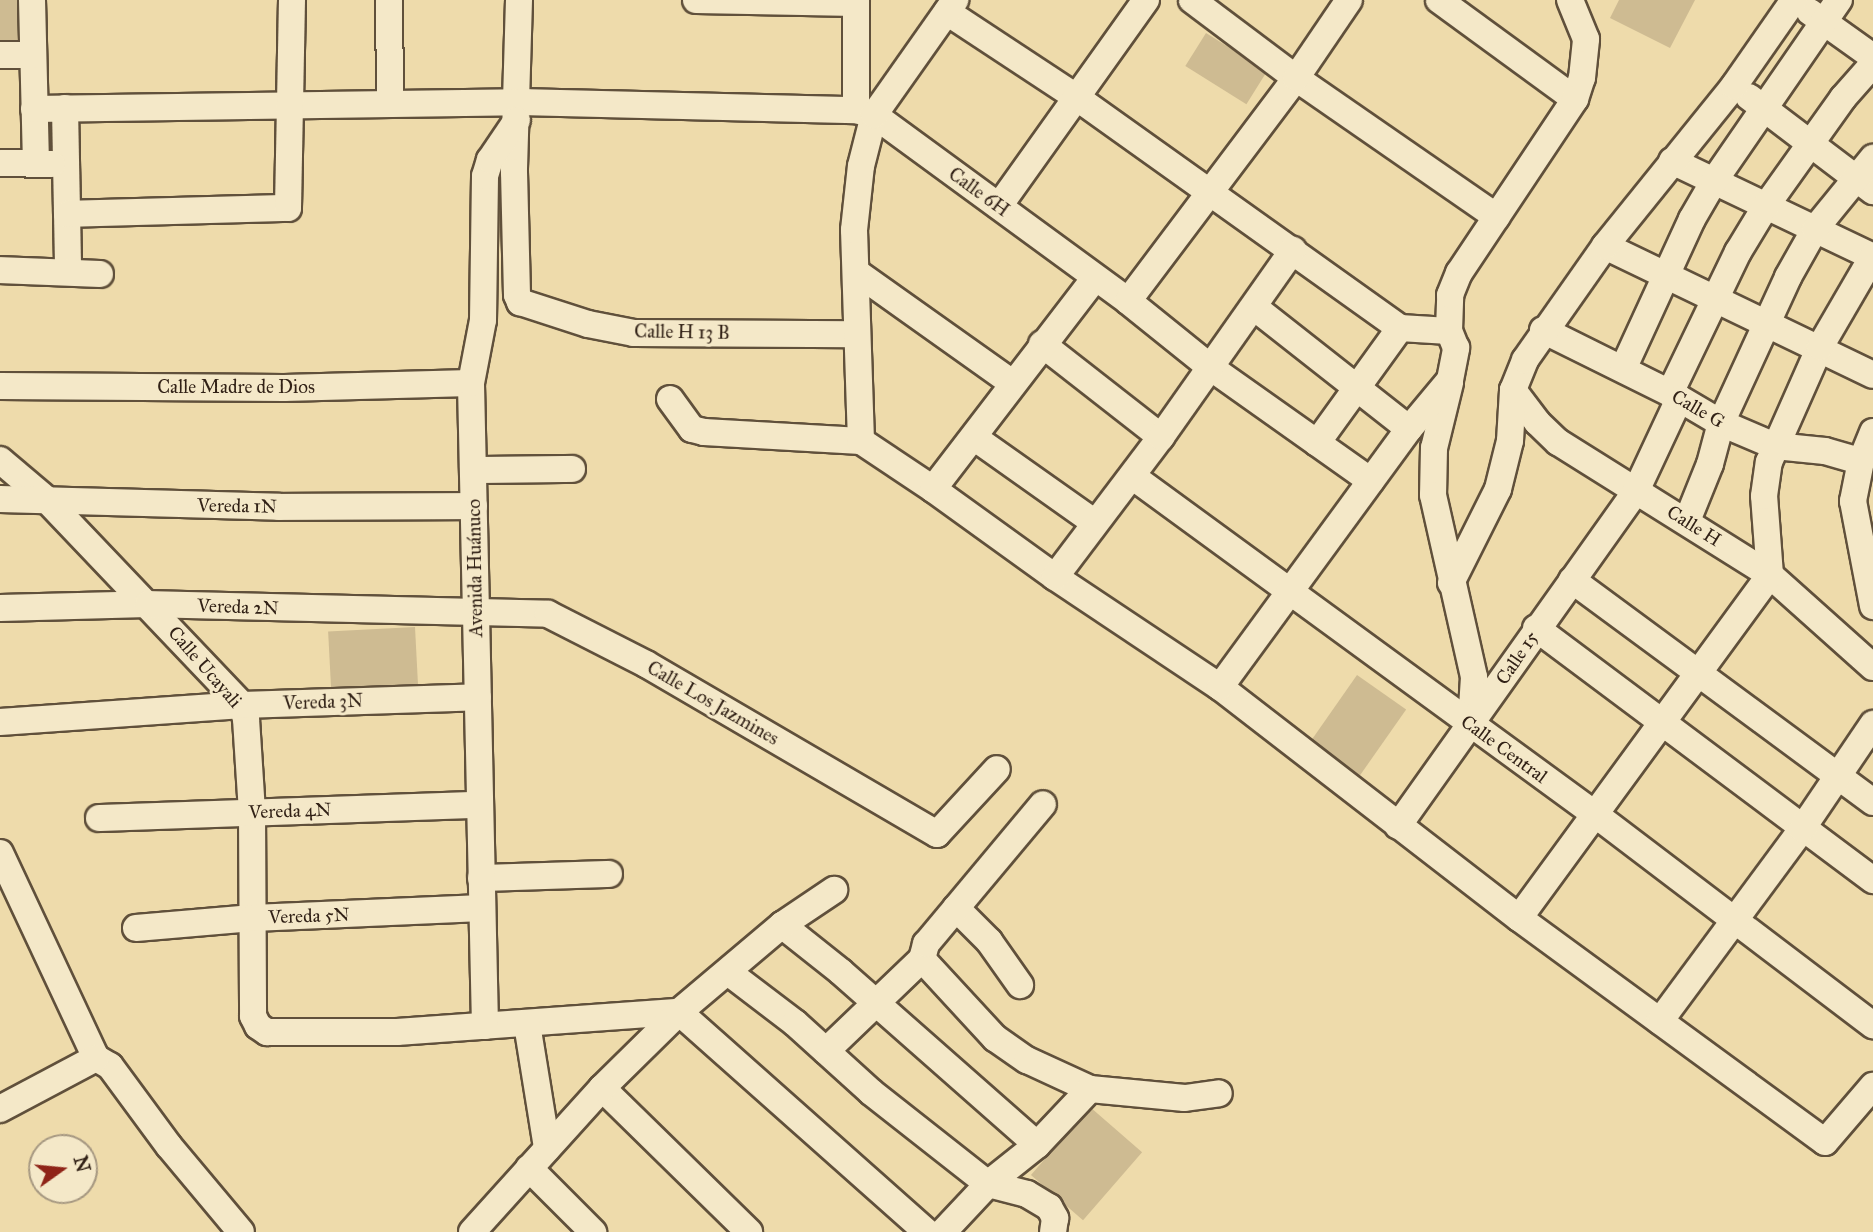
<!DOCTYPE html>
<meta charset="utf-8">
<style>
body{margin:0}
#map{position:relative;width:1873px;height:1232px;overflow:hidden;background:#eedbab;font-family:"IM FELL Great Primer",serif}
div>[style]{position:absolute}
.green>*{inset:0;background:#cebb92;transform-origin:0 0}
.roads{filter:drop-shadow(2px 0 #60503b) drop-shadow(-2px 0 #60503b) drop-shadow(0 2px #60503b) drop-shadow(0 -2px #60503b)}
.minor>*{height:26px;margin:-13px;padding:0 13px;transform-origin:13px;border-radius:13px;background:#f4e8c8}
span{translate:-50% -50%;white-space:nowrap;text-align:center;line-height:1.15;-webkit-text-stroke:6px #f4e8c8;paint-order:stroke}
.street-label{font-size:19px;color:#312116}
.north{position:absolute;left:28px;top:1134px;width:70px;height:70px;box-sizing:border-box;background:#f4e8c8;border:2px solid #a69881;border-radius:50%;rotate:75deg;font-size:19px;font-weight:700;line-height:28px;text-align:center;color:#312116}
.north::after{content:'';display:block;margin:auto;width:24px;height:32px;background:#8f2418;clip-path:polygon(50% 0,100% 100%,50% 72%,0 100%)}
</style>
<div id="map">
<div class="green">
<i style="left:0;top:0;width:29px;height:49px"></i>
<i style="clip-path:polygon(1619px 0,1695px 0,1670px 48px,1610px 18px)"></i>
<i style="left:1206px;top:33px;width:72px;height:39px;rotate:32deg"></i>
<i style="left:415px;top:627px;width:57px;height:87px;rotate:87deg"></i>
<i style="left:1357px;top:675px;width:60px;height:85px;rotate:35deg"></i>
<i style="left:1090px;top:1107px;width:69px;height:90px;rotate:41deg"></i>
</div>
<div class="roads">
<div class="minor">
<i style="left:32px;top:0;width:164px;rotate:88.6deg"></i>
<i style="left:389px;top:0;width:103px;rotate:89.4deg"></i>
<i style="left:519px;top:0;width:172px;rotate:91.7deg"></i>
<i style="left:514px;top:172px;width:123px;rotate:88.6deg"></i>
<i style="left:517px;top:295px;width:8px;rotate:67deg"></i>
<i style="left:520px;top:302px;width:71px;rotate:17.9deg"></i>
<i style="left:588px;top:324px;width:47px;rotate:11.1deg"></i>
<i style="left:634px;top:333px;width:222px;rotate:0.3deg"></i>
<i style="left:696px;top:0;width:160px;rotate:1.1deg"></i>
<i style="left:1192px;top:0;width:130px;rotate:36.9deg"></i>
<i style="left:1296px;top:78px;width:244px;rotate:34.7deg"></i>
<i style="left:1439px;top:0;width:168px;rotate:36.1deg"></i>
<i style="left:947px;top:12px;width:154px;rotate:33.4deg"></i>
<i style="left:1076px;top:97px;width:398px;rotate:35.5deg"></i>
<i style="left:1400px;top:328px;width:49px;rotate:3.5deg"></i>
<i style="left:1810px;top:12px;width:77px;rotate:35.5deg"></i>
<i style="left:0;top:55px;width:32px"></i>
<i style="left:1749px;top:97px;width:156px;rotate:37.2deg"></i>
<i style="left:65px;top:108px;width:163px;rotate:88.9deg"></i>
<i style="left:34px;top:109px;width:484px;rotate:-0.8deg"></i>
<i style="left:518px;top:102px;width:338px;rotate:1.4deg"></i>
<i style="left:856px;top:110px;width:19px;rotate:16deg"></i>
<i style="left:874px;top:115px;width:315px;rotate:36.2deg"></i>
<i style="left:1128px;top:301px;width:105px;rotate:38.8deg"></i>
<i style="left:1210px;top:367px;width:197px;rotate:35.3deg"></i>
<i style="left:856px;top:110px;width:110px;rotate:-90deg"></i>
<i style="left:1672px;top:161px;width:223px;rotate:25.5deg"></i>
<i style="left:0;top:163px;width:52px;rotate:1.1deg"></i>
<i style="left:999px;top:206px;width:253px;rotate:-54.5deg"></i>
<i style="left:67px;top:214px;width:221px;rotate:-1.6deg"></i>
<i style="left:288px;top:208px;width:208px;rotate:-88.9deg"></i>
<i style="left:1605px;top:246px;width:297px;rotate:25.7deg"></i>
<i style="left:0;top:270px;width:100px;rotate:2.3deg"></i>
<i style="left:856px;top:272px;width:191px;rotate:35.4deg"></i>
<i style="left:1128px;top:301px;width:279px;rotate:-53deg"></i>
<i style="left:1296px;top:78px;width:94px;rotate:-55.8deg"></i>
<i style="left:1254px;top:307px;width:197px;rotate:38.2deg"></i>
<i style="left:1543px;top:330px;width:142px;rotate:26.4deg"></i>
<i style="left:1670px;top:393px;width:59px;rotate:30.5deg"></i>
<i style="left:1721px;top:423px;width:59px;rotate:23.1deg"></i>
<i style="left:1775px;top:446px;width:50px;rotate:5.7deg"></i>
<i style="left:1825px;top:451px;width:37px;rotate:16deg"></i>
<i style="left:1042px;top:344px;width:151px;rotate:38deg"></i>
<i style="left:1623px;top:369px;width:165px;rotate:-65.3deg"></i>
<i style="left:1692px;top:219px;width:44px;rotate:-59.9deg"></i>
<i style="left:1714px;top:181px;width:220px;rotate:-55.4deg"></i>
<i style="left:1450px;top:383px;width:67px;rotate:103.8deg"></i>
<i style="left:1434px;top:448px;width:47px;rotate:91.2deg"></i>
<i style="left:1433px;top:495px;width:187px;rotate:77.3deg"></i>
<i style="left:1474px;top:677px;width:46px;rotate:93.7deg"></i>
<i style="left:0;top:386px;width:284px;rotate:0.4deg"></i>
<i style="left:284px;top:388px;width:187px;rotate:-1.5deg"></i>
<i style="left:1513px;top:390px;width:40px;rotate:53deg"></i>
<i style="left:1537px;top:422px;width:29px;rotate:44deg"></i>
<i style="left:1558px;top:442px;width:250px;rotate:32.1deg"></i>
<i style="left:1770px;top:575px;width:138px;rotate:41.8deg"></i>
<i style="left:1670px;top:393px;width:157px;rotate:-64.3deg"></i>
<i style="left:1738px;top:252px;width:54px;rotate:-58.7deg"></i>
<i style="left:1766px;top:206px;width:133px;rotate:-54.5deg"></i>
<i style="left:1843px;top:98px;width:45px;rotate:-48.6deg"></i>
<i style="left:670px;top:399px;width:37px;rotate:54deg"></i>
<i style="left:692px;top:429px;width:12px;rotate:14deg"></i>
<i style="left:704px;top:432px;width:157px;rotate:3.3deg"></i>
<i style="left:861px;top:441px;width:87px;rotate:33.7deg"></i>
<i style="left:933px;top:489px;width:150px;rotate:35.8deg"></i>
<i style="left:1055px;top:577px;width:198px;rotate:33.7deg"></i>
<i style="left:1220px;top:687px;width:378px;rotate:37.7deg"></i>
<i style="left:1519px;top:918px;width:379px;rotate:36.2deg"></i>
<i style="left:1825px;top:1142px;width:74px;rotate:-49.4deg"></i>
<i style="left:1873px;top:432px;width:31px;rotate:112deg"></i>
<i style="left:1861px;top:461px;width:41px;rotate:101.3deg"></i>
<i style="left:1853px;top:501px;width:107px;rotate:79.2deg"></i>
<i style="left:975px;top:438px;width:147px;rotate:35.3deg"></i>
<i style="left:861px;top:441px;width:211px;rotate:-91.9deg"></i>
<i style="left:854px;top:230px;width:64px;rotate:-83.8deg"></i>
<i style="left:861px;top:166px;width:53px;rotate:-75.7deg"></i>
<i style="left:874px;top:115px;width:141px;rotate:-54.8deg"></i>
<i style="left:1317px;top:443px;width:142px;rotate:-54.2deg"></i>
<i style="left:0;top:460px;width:60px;rotate:40.3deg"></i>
<i style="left:46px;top:499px;width:284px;rotate:46.4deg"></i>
<i style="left:242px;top:705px;width:15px;rotate:74deg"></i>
<i style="left:246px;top:719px;width:93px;rotate:86.3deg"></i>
<i style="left:252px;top:812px;width:204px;rotate:89.7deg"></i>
<i style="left:253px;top:1016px;width:11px;rotate:63deg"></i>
<i style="left:258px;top:1026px;width:11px;rotate:34deg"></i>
<i style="left:267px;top:1032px;width:130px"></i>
<i style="left:397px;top:1032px;width:283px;rotate:-4.1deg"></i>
<i style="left:679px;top:1012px;width:332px;rotate:41.6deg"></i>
<i style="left:473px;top:470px;width:99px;rotate:-0.6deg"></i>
<i style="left:1132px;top:476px;width:575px;rotate:36.15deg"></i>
<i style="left:1596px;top:815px;width:348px;rotate:37.2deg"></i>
<i style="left:933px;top:489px;width:266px;rotate:-52.5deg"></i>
<i style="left:0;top:499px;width:279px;rotate:1.6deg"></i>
<i style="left:279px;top:507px;width:195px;rotate:-0.3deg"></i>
<i style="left:1687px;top:521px;width:61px;rotate:-68deg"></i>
<i style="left:1710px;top:464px;width:42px;rotate:-75deg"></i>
<i style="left:1721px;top:423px;width:161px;rotate:-65.3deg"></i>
<i style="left:1788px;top:277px;width:55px;rotate:-60.6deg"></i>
<i style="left:1815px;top:229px;width:92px;rotate:-50.8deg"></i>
<i style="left:1055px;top:577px;width:176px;rotate:-52.9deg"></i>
<i style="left:1161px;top:437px;width:229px;rotate:-54.8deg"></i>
<i style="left:1572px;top:580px;width:374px;rotate:36.4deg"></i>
<i style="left:1451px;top:583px;width:105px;rotate:-63.4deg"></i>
<i style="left:1498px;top:489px;width:49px;rotate:-76deg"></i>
<i style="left:1510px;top:441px;width:51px;rotate:-86.6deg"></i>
<i style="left:1513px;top:390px;width:32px;rotate:-68deg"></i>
<i style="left:1525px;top:360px;width:139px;rotate:-54.9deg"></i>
<i style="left:1605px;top:246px;width:206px;rotate:-51.1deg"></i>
<i style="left:1734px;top:86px;width:105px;rotate:-55.1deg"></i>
<i style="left:0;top:608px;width:148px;rotate:-1.5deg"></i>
<i style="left:148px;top:604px;width:400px;rotate:1.4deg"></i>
<i style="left:548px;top:614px;width:110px;rotate:27deg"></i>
<i style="left:646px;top:664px;width:337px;rotate:30.3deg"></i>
<i style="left:937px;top:834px;width:88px;rotate:-47.3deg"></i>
<i style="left:1536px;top:628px;width:421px;rotate:36.8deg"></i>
<i style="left:1220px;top:687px;width:320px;rotate:-53.8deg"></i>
<i style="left:1409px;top:429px;width:64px;rotate:-50.1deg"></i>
<i style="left:1450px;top:380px;width:33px;rotate:-79deg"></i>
<i style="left:1456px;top:348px;width:18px;rotate:-112deg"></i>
<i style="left:1449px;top:331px;width:36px;rotate:-88deg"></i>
<i style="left:1450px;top:295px;width:24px;rotate:-68deg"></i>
<i style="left:1459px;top:273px;width:209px;rotate:-56.3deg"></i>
<i style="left:1575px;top:99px;width:22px;rotate:-72deg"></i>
<i style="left:1582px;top:78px;width:39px;rotate:-84deg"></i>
<i style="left:1586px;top:39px;width:42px;rotate:-112.3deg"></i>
<i style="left:0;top:722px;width:243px;rotate:-4deg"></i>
<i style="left:242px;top:705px;width:236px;rotate:-1.9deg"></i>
<i style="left:99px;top:818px;width:381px;rotate:-2deg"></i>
<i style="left:1398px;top:826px;width:411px;rotate:-54.6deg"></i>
<i style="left:1636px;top:491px;width:102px;rotate:-64.9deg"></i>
<i style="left:0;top:853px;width:226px;rotate:64.9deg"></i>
<i style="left:96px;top:1058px;width:16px;rotate:30deg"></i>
<i style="left:110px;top:1066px;width:99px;rotate:53.6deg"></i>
<i style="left:169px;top:1146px;width:112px;rotate:50.1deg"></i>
<i style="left:481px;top:878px;width:128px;rotate:-1.8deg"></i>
<i style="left:956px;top:908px;width:47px;rotate:45deg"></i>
<i style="left:989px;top:941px;width:54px;rotate:54.8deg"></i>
<i style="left:1519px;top:918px;width:425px;rotate:-53.8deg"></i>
<i style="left:1770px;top:575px;width:79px;rotate:-94.3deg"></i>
<i style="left:1764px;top:496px;width:34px;rotate:-82deg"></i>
<i style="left:1769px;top:462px;width:126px;rotate:-66.1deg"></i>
<i style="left:1820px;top:347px;width:105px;rotate:-59.8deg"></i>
<i style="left:782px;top:925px;width:75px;rotate:38.5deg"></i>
<i style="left:841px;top:972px;width:261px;rotate:41.4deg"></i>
<i style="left:136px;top:928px;width:117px;rotate:-4.9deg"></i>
<i style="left:253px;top:918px;width:229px;rotate:-2.5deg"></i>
<i style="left:922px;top:959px;width:108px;rotate:47.3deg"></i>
<i style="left:995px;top:1038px;width:39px;rotate:35deg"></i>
<i style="left:1027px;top:1060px;width:69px;rotate:24.7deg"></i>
<i style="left:1090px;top:1089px;width:95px;rotate:5.4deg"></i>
<i style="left:1185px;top:1098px;width:34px;rotate:-8deg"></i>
<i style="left:728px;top:972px;width:84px;rotate:37.3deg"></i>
<i style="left:795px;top:1023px;width:103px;rotate:42.2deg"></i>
<i style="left:871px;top:1092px;width:149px;rotate:38.2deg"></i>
<i style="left:988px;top:1184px;width:40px;rotate:14.4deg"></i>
<i style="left:1027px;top:1194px;width:26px;rotate:31deg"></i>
<i style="left:1049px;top:1207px;width:13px;rotate:61deg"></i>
<i style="left:1055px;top:1218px;width:14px;rotate:98deg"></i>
<i style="left:1660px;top:1021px;width:239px;rotate:-53.5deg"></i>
<i style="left:1802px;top:829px;width:127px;rotate:-55.9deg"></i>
<i style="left:527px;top:1024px;width:126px;rotate:80.8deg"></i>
<i style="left:485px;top:1026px;width:643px;rotate:-91.25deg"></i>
<i style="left:471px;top:383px;width:64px;rotate:-79.2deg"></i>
<i style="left:483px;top:320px;width:144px;rotate:-89.2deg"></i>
<i style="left:485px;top:176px;width:17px;rotate:-73deg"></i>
<i style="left:490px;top:160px;width:48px;rotate:-56deg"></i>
<i style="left:826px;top:1051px;width:133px;rotate:-43.8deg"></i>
<i style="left:922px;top:959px;width:16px;rotate:-75deg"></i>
<i style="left:926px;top:944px;width:182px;rotate:-50.1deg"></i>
<i style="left:602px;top:1088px;width:206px;rotate:44.4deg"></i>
<i style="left:0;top:1109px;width:109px;rotate:-28deg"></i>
<i style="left:529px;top:1168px;width:91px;rotate:45deg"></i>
<i style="left:472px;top:1232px;width:194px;rotate:-47.9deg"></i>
<i style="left:602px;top:1088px;width:108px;rotate:-44.6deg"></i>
<i style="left:679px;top:1012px;width:135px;rotate:-40.2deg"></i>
<i style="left:782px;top:925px;width:63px;rotate:-33.9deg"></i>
<i style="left:943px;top:1232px;width:66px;rotate:-46.8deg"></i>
<i style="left:988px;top:1184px;width:63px;rotate:-38.5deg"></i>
<i style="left:1037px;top:1145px;width:77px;rotate:-46.6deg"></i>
</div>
</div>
<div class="street-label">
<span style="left:979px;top:192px;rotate:36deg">Calle 6H</span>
<span style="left:682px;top:332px;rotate:1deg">Calle H 13 B</span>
<span style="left:236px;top:387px">Calle Madre de Dios</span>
<span style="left:1698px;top:409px;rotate:30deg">Calle G</span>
<span style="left:237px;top:506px;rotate:1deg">Vereda 1N</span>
<span style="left:1694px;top:526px;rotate:32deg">Calle H</span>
<span style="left:475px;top:568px;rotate:-91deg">Avenida Huánuco</span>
<span style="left:238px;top:607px;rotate:2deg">Vereda 2N</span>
<span style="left:1517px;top:658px;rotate:-56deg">Calle 15</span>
<span style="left:205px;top:667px;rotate:49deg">Calle Ucayali</span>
<span style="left:323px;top:702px;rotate:-2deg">Vereda 3N</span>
<span style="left:713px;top:703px;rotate:30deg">Calle Los Jazmines</span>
<span style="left:1504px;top:749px;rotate:36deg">Calle Central</span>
<span style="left:290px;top:811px;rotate:-2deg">Vereda 4N</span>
<span style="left:309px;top:916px;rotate:-2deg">Vereda 5N</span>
</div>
<div class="north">N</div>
</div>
